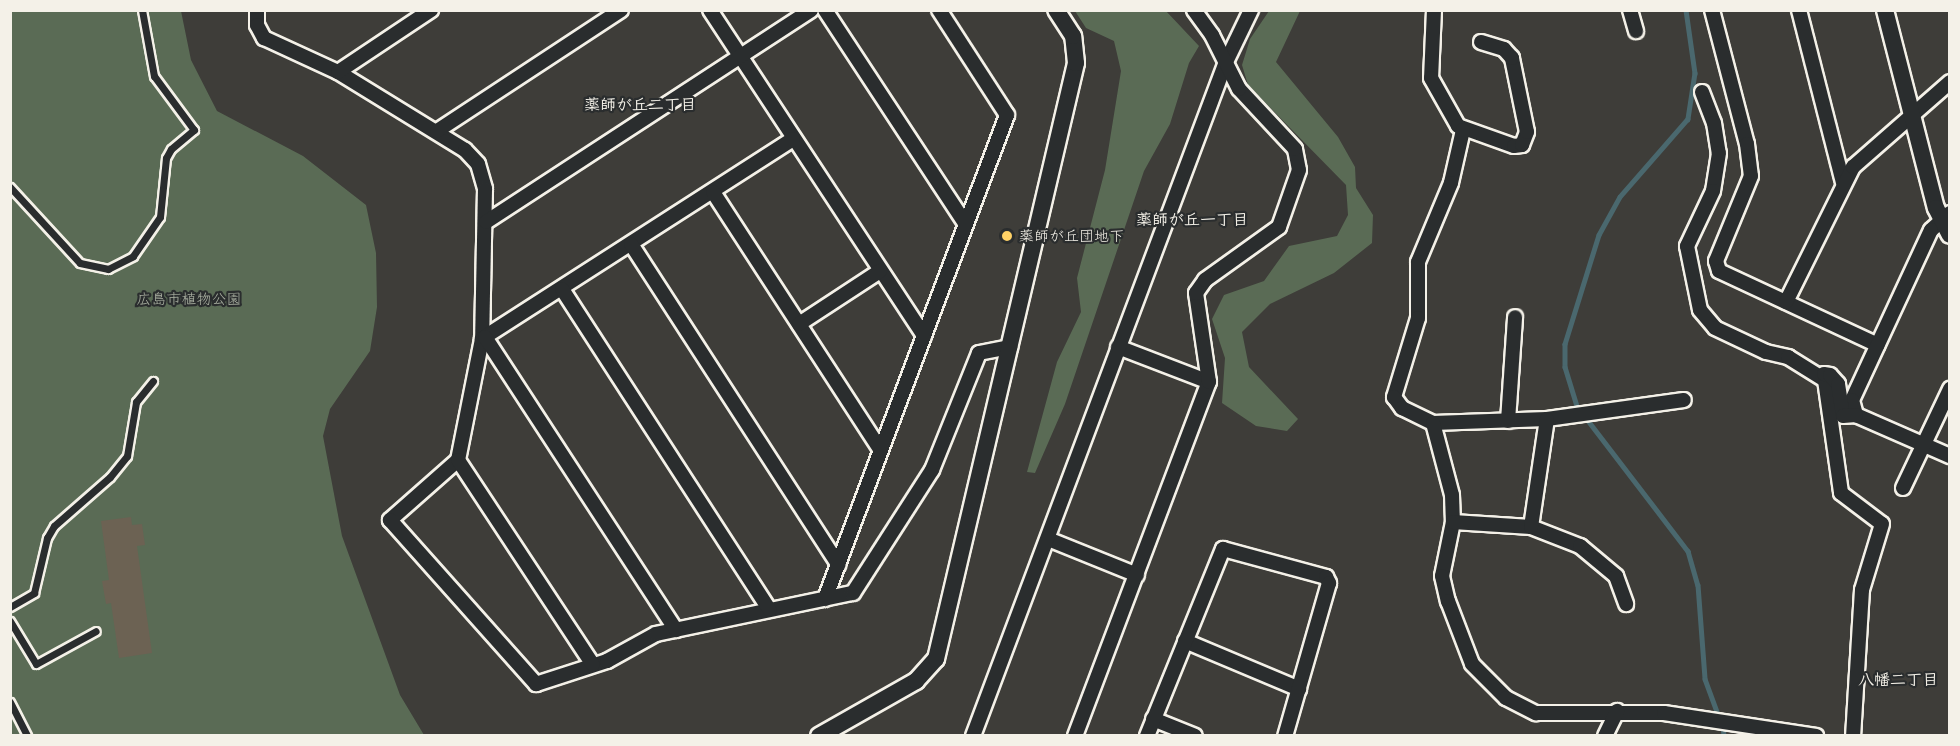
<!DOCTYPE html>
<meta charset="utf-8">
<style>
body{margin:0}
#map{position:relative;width:1960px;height:746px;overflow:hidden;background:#3e3d39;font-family:Mali,"Klee One",sans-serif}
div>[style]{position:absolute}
.green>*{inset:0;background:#5a6b55}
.stream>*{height:4.5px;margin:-2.25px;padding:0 2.25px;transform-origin:2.25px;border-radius:2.25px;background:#4a686e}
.building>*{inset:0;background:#6c6253}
.roads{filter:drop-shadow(2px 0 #f4f1e8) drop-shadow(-2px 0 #f4f1e8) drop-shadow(0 2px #f4f1e8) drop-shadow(0 -2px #f4f1e8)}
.service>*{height:7px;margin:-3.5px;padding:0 3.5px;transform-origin:3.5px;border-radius:3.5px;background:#2a2d2e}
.minor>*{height:14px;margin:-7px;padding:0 7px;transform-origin:7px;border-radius:7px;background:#2a2d2e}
.tertiary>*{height:16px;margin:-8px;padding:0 8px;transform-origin:8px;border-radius:8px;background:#2a2d2e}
.dots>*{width:16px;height:16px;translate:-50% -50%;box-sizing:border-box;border:3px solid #2a2d2e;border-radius:50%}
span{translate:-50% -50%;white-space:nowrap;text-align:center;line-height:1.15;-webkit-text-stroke:4.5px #2a2d2e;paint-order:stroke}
.poi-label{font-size:15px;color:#f4f1e8}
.left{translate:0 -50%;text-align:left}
.park-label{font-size:15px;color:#afb5a6}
.neighbourhood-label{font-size:16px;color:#f4f1e8;font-weight:700}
.frame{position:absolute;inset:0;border:12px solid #f4f1e8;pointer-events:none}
</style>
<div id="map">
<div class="green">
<i style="clip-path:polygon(10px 11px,181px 11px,191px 60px,217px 111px,303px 156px,366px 205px,376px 253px,377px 307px,370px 351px,330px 409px,323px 436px,342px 536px,400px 695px,424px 735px,11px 735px)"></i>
<i style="clip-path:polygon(1075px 11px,1166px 11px,1199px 46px,1189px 63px,1170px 124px,1144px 171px,1065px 404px,1035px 473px,1027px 472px,1057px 362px,1081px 312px,1077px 278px,1105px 170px,1121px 71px,1114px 41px,1086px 28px)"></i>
<i style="clip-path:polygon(1269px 11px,1300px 11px,1276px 62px,1338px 137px,1355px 167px,1356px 188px,1373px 215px,1372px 243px,1334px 273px,1270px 304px,1242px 332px,1249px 367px,1298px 419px,1287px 431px,1256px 426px,1222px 403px,1225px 358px,1212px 319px,1224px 295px,1264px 281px,1289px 246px,1337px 236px,1348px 215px,1346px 185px,1248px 85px,1242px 65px,1250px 39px)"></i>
</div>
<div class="stream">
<i style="left:1686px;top:10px;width:64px;rotate:81.9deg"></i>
<i style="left:1695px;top:73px;width:47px;rotate:98.7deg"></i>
<i style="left:1688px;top:119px;width:103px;rotate:131.1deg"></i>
<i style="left:1620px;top:197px;width:43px;rotate:118.9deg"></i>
<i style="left:1599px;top:235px;width:114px;rotate:107.3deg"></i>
<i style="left:1565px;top:344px;width:23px;rotate:90deg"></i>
<i style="left:1565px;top:367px;width:41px;rotate:72.9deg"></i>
<i style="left:1577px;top:406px;width:183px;rotate:52.6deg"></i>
<i style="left:1688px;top:551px;width:35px;rotate:74deg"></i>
<i style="left:1698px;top:585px;width:94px;rotate:85.7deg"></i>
<i style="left:1705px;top:679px;width:40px;rotate:69.8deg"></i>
<i style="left:1723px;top:725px;width:11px;rotate:85deg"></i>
</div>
<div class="building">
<i style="clip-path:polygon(131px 517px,132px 525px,142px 524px,145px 545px,137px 546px,152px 653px,119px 658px,111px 603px,106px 604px,102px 581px,109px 580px,101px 521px)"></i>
</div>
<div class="roads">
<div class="service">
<i style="left:10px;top:187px;width:103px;rotate:47.4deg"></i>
<i style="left:80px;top:263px;width:29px;rotate:12deg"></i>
<i style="left:108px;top:269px;width:28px;rotate:-27deg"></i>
<i style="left:133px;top:256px;width:47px;rotate:-55.3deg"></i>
<i style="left:160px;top:217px;width:59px;rotate:-84.2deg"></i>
<i style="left:166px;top:158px;width:10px;rotate:-61deg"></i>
<i style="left:171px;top:149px;width:30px;rotate:-40deg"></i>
<i style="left:194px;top:130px;width:67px;rotate:-126.5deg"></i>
<i style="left:154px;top:76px;width:67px;rotate:-100.3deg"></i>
<i style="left:10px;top:607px;width:28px;rotate:-30deg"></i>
<i style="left:34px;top:593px;width:57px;rotate:-76.7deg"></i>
<i style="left:47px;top:538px;width:14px;rotate:-60deg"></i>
<i style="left:54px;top:526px;width:74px;rotate:-41.2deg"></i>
<i style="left:110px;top:477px;width:27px;rotate:-51deg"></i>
<i style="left:127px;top:456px;width:55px;rotate:-80.5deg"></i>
<i style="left:136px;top:402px;width:27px;rotate:-51deg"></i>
<i style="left:10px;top:621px;width:50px;rotate:58.8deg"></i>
<i style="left:36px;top:664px;width:68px;rotate:-28.8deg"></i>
<i style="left:10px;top:702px;width:38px;rotate:63deg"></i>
</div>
<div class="minor">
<i style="left:257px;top:10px;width:15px;rotate:90deg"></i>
<i style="left:257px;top:25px;width:15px;rotate:62deg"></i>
<i style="left:264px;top:38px;width:81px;rotate:24.7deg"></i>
<i style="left:338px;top:72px;width:149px;rotate:31.6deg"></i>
<i style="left:465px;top:150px;width:19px;rotate:47deg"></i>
<i style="left:478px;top:164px;width:26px;rotate:74deg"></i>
<i style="left:485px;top:189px;width:150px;rotate:91.1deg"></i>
<i style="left:710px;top:10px;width:390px;rotate:56.7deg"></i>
<i style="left:825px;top:10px;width:255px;rotate:56.7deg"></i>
<i style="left:1434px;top:10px;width:68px;rotate:92.5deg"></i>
<i style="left:1431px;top:78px;width:55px;rotate:60.6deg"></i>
<i style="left:1458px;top:126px;width:59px;rotate:19.7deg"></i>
<i style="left:1514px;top:146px;width:8px;rotate:-7deg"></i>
<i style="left:1522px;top:145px;width:14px;rotate:-69deg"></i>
<i style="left:1527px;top:132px;width:76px;rotate:-101.5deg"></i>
<i style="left:1512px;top:58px;width:12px;rotate:-132deg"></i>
<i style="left:1504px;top:49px;width:24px;rotate:-163deg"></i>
<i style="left:1630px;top:10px;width:22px;rotate:74deg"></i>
<i style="left:1712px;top:10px;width:138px;rotate:75.4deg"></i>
<i style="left:1747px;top:144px;width:32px;rotate:83deg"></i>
<i style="left:1751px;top:176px;width:92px;rotate:112.4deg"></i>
<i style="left:1716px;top:261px;width:10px;rotate:73deg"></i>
<i style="left:1719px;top:271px;width:175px;rotate:25deg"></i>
<i style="left:1799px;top:10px;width:178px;rotate:75.7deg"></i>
<i style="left:338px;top:72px;width:112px;rotate:-33.7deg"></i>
<i style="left:1702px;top:92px;width:33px;rotate:69deg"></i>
<i style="left:1714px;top:123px;width:30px;rotate:81deg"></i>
<i style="left:1719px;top:153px;width:38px;rotate:99deg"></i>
<i style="left:1713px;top:191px;width:61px;rotate:115.3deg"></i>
<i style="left:1687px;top:246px;width:65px;rotate:78.5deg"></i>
<i style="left:1700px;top:310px;width:23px;rotate:50deg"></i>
<i style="left:1715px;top:328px;width:56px;rotate:25.2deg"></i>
<i style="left:1766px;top:352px;width:23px;rotate:13deg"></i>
<i style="left:1788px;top:357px;width:44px;rotate:31.9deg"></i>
<i style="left:1825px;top:380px;width:114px;rotate:81.9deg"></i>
<i style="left:1841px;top:493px;width:51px;rotate:37.1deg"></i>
<i style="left:1882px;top:524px;width:69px;rotate:106.9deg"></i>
<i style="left:1862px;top:590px;width:146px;rotate:93.5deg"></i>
<i style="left:1463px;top:130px;width:54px;rotate:102.8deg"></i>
<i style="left:1451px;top:183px;width:86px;rotate:112.7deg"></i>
<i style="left:1418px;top:262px;width:56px;rotate:90deg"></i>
<i style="left:1418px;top:318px;width:83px;rotate:106.9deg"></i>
<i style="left:1394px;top:397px;width:14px;rotate:54deg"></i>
<i style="left:1402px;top:408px;width:34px;rotate:26deg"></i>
<i style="left:1433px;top:423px;width:114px;rotate:-2deg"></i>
<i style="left:1547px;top:419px;width:138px;rotate:-7.9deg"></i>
<i style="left:437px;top:131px;width:220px;rotate:-33.3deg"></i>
<i style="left:793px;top:139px;width:370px;rotate:147.3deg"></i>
<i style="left:482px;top:339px;width:123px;rotate:101.2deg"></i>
<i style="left:458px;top:460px;width:91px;rotate:138.6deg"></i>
<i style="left:390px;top:520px;width:220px;rotate:48.3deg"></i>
<i style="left:536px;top:684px;width:75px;rotate:-17.9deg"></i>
<i style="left:607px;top:661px;width:56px;rotate:-28.9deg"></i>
<i style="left:656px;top:634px;width:201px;rotate:-11.8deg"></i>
<i style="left:853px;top:593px;width:146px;rotate:-57.3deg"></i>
<i style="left:932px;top:470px;width:126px;rotate:-68.1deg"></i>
<i style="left:979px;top:353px;width:32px;rotate:-11deg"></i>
<i style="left:713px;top:192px;width:306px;rotate:57deg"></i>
<i style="left:1950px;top:213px;width:25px;rotate:138deg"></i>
<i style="left:1931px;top:230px;width:187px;rotate:114.9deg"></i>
<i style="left:1852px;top:400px;width:16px;rotate:75deg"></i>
<i style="left:1856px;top:415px;width:103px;rotate:23.6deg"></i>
<i style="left:486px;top:222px;width:388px;rotate:-33.1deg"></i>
<i style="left:631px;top:244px;width:382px;rotate:57.1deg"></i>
<i style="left:562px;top:289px;width:382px;rotate:57.1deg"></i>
<i style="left:1786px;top:302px;width:151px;rotate:-63.6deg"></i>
<i style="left:1853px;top:167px;width:129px;rotate:-41.2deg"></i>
<i style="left:799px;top:324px;width:97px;rotate:-33.2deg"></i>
<i style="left:485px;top:337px;width:350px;rotate:56.9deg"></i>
<i style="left:1118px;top:347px;width:97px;rotate:21deg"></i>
<i style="left:1824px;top:374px;width:6px;rotate:9deg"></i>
<i style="left:1830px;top:375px;width:12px;rotate:48deg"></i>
<i style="left:1838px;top:384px;width:32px;rotate:81deg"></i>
<i style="left:1843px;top:416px;width:13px;rotate:-4deg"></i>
<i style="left:1508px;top:421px;width:104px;rotate:-86.1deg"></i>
<i style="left:1433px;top:423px;width:74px;rotate:75.2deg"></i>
<i style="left:1452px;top:495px;width:27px;rotate:88deg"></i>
<i style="left:1453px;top:522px;width:55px;rotate:101.5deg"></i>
<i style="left:1442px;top:576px;width:26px;rotate:77deg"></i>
<i style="left:1448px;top:601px;width:67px;rotate:69.1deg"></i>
<i style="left:1472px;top:664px;width:48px;rotate:45deg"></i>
<i style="left:1506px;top:698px;width:34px;rotate:27deg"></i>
<i style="left:1536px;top:713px;width:128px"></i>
<i style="left:1664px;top:713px;width:154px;rotate:8.6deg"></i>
<i style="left:458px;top:460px;width:245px;rotate:56.6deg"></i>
<i style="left:1903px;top:488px;width:110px;rotate:-64.6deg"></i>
<i style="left:1453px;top:522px;width:78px;rotate:3.7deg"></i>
<i style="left:1531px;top:527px;width:53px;rotate:21.2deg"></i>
<i style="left:1580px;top:546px;width:47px;rotate:39.8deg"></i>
<i style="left:1616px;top:576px;width:30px;rotate:70deg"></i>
<i style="left:1531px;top:527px;width:109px;rotate:-81.6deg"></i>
<i style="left:1048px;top:539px;width:96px;rotate:22deg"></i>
<i style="left:825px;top:599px;width:517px;rotate:-69.39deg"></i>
<i style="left:1007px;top:115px;width:125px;rotate:-122.9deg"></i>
<i style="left:1185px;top:641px;width:124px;rotate:22.8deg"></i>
<i style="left:1153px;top:719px;width:45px;rotate:22deg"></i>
<i style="left:973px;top:736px;width:720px;rotate:-69.43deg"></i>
<i style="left:1226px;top:62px;width:58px;rotate:-64.3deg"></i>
<i style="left:1075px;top:736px;width:379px;rotate:-69.3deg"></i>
<i style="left:1209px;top:382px;width:90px;rotate:-98.3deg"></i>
<i style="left:1196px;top:293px;width:16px;rotate:-55deg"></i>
<i style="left:1205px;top:280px;width:91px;rotate:-35.6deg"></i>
<i style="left:1279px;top:227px;width:60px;rotate:-70.7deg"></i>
<i style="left:1299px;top:170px;width:21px;rotate:-101deg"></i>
<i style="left:1295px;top:149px;width:82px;rotate:-133deg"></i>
<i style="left:1239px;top:89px;width:60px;rotate:-116.6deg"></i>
<i style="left:1212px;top:35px;width:31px;rotate:-126deg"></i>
<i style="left:1147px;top:736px;width:202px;rotate:-67.9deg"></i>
<i style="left:1223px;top:549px;width:107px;rotate:15.2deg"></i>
<i style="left:1326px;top:577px;width:7px;rotate:63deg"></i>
<i style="left:1329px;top:583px;width:159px;rotate:106deg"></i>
<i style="left:1605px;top:736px;width:28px;rotate:-64deg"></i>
</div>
<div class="tertiary">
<i style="left:1885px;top:10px;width:204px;rotate:75.6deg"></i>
<i style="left:1936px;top:208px;width:30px;rotate:63deg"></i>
<i style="left:819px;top:736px;width:112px;rotate:-29.6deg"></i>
<i style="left:916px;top:681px;width:30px;rotate:-48deg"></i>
<i style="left:936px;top:659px;width:612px;rotate:-76.78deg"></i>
<i style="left:1076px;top:63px;width:27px;rotate:-96deg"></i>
<i style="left:1073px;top:36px;width:31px;rotate:-123deg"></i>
</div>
</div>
<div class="dots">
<i style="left:1007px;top:236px;background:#ffd166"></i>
</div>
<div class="poi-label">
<span class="left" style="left:1019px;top:236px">薬師が丘団地下</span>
</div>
<div class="park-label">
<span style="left:189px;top:299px">広島市植物公園</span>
</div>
<div class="neighbourhood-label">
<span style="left:640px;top:104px">薬師が丘二丁目</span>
<span style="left:1192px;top:219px">薬師が丘一丁目</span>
<span style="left:1898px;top:679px">八幡二丁目</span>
</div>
<div class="frame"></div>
</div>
